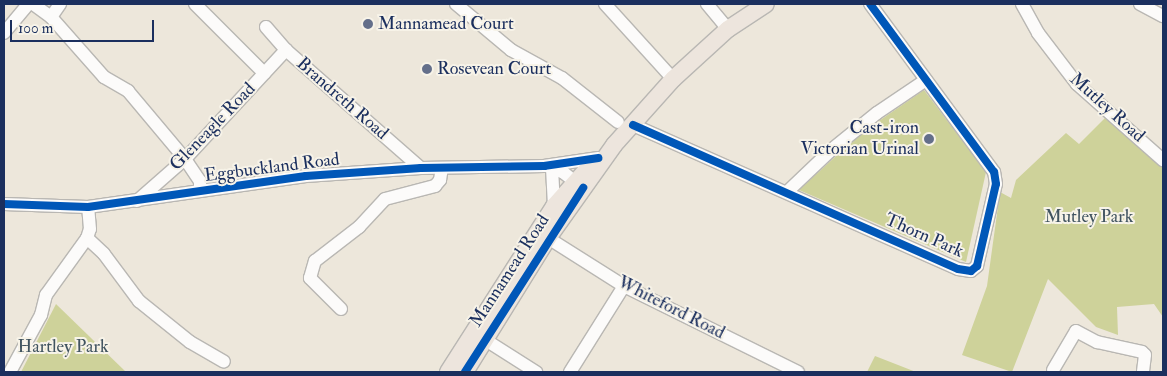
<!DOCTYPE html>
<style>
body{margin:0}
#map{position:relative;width:1167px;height:376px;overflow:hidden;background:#ede7db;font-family:"IM FELL Double Pica",serif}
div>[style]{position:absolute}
.green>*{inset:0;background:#ced29a}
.roads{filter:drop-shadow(1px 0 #b9b7b3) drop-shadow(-1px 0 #b9b7b3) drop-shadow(0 1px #b9b7b3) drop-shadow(0 -1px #b9b7b3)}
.minor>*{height:12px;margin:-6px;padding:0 6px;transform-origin:6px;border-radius:6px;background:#fcfbfa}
.major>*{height:16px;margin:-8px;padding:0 8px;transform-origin:8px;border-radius:8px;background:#ede5dd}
.cycleway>*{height:8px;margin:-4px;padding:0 4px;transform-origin:4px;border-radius:4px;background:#0057b8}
.dots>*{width:14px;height:14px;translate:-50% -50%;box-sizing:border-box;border:2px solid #f7f3e8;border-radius:50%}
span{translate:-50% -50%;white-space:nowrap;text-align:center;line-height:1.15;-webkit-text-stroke:4px #f7f3e8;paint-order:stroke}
.poi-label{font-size:18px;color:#1b2f5e}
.left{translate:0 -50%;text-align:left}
.right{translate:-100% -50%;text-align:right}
.street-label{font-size:18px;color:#1b2f5e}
.park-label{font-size:18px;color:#415460}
.frame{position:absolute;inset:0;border:5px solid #1b2f5e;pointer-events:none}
.scale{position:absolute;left:10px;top:20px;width:144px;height:22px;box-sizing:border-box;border:2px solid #1b2f5e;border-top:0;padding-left:6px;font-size:15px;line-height:18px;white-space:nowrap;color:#1b2f5e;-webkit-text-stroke:4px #f7f3e8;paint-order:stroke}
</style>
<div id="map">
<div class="green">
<i style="clip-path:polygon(924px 90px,986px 172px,966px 262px,799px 190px,860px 134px)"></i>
<i style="clip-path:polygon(1106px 117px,1163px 164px,1163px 317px,1154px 304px,1117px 307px,1118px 335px,1096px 327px,1048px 279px,1012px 372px,962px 355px,987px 286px,1000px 192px,1011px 198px,1016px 180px,1066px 133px,1079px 144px)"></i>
<i style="clip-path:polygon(56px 304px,126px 372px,21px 372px)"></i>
<i style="clip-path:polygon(875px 356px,916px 372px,867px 372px)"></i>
</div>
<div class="roads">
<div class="minor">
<i style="left:33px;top:4px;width:22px;rotate:36deg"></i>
<i style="left:51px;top:17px;width:80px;rotate:48.5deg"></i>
<i style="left:104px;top:77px;width:28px;rotate:30deg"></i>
<i style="left:128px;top:91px;width:89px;rotate:50deg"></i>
<i style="left:185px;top:159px;width:27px;rotate:56deg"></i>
<i style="left:200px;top:181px;width:10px;rotate:90deg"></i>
<i style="left:195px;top:4px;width:98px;rotate:45deg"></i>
<i style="left:456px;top:4px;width:72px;rotate:39.9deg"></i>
<i style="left:511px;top:50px;width:58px;rotate:28.8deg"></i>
<i style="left:562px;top:78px;width:71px;rotate:38.2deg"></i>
<i style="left:605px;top:4px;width:101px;rotate:47.8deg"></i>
<i style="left:707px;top:4px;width:33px;rotate:50deg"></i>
<i style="left:1022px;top:4px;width:33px;rotate:61deg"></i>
<i style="left:1038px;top:33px;width:64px;rotate:52.6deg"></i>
<i style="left:1077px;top:84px;width:115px;rotate:41.5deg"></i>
<i style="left:1140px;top:4px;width:26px;rotate:28deg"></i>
<i style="left:51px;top:17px;width:16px;rotate:-55deg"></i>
<i style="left:266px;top:27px;width:30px;rotate:49deg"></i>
<i style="left:286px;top:50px;width:179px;rotate:41.2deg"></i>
<i style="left:4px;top:33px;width:38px;rotate:-50deg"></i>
<i style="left:633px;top:125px;width:355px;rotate:23.9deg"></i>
<i style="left:958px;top:269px;width:13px;rotate:9deg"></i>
<i style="left:971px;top:271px;width:8px;rotate:-40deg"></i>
<i style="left:977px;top:266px;width:84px;rotate:-77deg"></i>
<i style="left:996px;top:184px;width:12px;rotate:-99deg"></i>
<i style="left:994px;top:172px;width:209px;rotate:-126.4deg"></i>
<i style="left:547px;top:166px;width:18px;rotate:22deg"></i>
<i style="left:564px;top:173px;width:22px;rotate:39deg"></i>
<i style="left:552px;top:168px;width:38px;rotate:87deg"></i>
<i style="left:787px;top:192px;width:59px;rotate:-43.6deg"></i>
<i style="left:830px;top:151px;width:60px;rotate:-39deg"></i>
<i style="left:877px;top:113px;width:59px;rotate:-34deg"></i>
<i style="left:137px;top:201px;width:64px;rotate:-41.2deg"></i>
<i style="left:185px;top:159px;width:149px;rotate:-47.2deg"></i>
<i style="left:4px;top:204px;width:84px;rotate:2deg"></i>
<i style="left:88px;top:207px;width:220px;rotate:-8.1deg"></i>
<i style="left:306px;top:176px;width:115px;rotate:-4deg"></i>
<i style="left:421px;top:168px;width:123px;rotate:-0.9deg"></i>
<i style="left:544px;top:166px;width:55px;rotate:-8.4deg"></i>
<i style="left:87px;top:238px;width:23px;rotate:43deg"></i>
<i style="left:104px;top:254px;width:59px;rotate:53.3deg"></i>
<i style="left:139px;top:301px;width:65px;rotate:38.8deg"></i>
<i style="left:190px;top:342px;width:39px;rotate:30deg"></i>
<i style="left:548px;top:238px;width:90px;rotate:32.3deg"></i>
<i style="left:624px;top:286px;width:194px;rotate:26.3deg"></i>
<i style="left:341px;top:309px;width:44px;rotate:-135deg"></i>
<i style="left:310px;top:278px;width:18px;rotate:-74deg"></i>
<i style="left:315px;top:261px;width:56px;rotate:-37.7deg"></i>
<i style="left:359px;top:227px;width:38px;rotate:-47deg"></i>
<i style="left:385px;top:199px;width:52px;rotate:-14.6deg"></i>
<i style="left:435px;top:186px;width:8px;rotate:-50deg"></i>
<i style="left:440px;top:180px;width:12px;rotate:-81deg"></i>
<i style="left:484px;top:339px;width:62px;rotate:32.4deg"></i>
<i style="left:1053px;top:370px;width:45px;rotate:-59.5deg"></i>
<i style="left:1076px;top:331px;width:24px;rotate:28deg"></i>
<i style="left:1097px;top:342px;width:46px;rotate:12.5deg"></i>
<i style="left:1142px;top:352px;width:4px;rotate:45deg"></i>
<i style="left:1145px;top:355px;width:17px;rotate:97deg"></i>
<i style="left:10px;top:372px;width:65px;rotate:-61.5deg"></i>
<i style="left:41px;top:315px;width:21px;rotate:-76deg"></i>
<i style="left:46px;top:295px;width:70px;rotate:-54.3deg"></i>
<i style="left:87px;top:238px;width:9px;rotate:-72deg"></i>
<i style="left:90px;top:229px;width:22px;rotate:-95deg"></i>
<i style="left:570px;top:372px;width:102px;rotate:-57.9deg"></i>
</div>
<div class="major">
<i style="left:448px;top:372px;width:197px;rotate:-57.4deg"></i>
<i style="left:554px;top:206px;width:51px;rotate:-48.2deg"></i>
<i style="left:465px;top:372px;width:158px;rotate:-58.2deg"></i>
<i style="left:548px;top:238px;width:114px;rotate:-54.6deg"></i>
<i style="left:614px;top:145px;width:89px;rotate:-48.2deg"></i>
<i style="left:673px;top:79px;width:74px;rotate:-42.3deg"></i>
<i style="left:728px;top:29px;width:45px;rotate:-33.3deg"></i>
</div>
</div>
<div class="cycleway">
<i style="left:633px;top:125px;width:355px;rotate:23.9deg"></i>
<i style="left:958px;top:269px;width:13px;rotate:9deg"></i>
<i style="left:971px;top:271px;width:8px;rotate:-40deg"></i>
<i style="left:977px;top:266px;width:84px;rotate:-77deg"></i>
<i style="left:996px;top:184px;width:12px;rotate:-99deg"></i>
<i style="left:994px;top:172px;width:209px;rotate:-126.4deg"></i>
<i style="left:4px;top:204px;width:84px;rotate:2deg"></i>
<i style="left:88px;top:207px;width:220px;rotate:-8.1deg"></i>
<i style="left:306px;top:176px;width:115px;rotate:-4deg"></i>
<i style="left:421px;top:168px;width:123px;rotate:-0.9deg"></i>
<i style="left:544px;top:166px;width:55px;rotate:-8.4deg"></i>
<i style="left:465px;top:372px;width:219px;rotate:-57.3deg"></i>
</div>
<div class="dots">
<i style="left:368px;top:24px;background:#646f8a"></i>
<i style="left:427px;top:69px;background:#646f8a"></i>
<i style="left:929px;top:139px;background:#646f8a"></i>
</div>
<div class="poi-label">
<span class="left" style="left:378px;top:24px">Mannamead Court</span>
<span class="left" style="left:437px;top:69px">Rosevean Court</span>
<span class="right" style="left:919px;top:139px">Cast-iron<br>Victorian Urinal</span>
</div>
<div class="street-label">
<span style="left:342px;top:99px;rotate:41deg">Brandreth Road</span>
<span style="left:1107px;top:108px;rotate:42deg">Mutley Road</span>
<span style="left:213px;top:127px;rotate:-46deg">Gleneagle Road</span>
<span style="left:272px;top:168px;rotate:-7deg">Eggbuckland Road</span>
<span style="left:924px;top:236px;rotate:24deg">Thorn Park</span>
<span style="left:510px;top:271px;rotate:-57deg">Mannamead Road</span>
<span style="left:671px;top:308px;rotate:27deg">Whiteford Road</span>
</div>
<div class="park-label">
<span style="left:1089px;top:217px">Mutley Park</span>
<span style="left:63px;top:347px">Hartley Park</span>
</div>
<div class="frame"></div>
<div class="scale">100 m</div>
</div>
